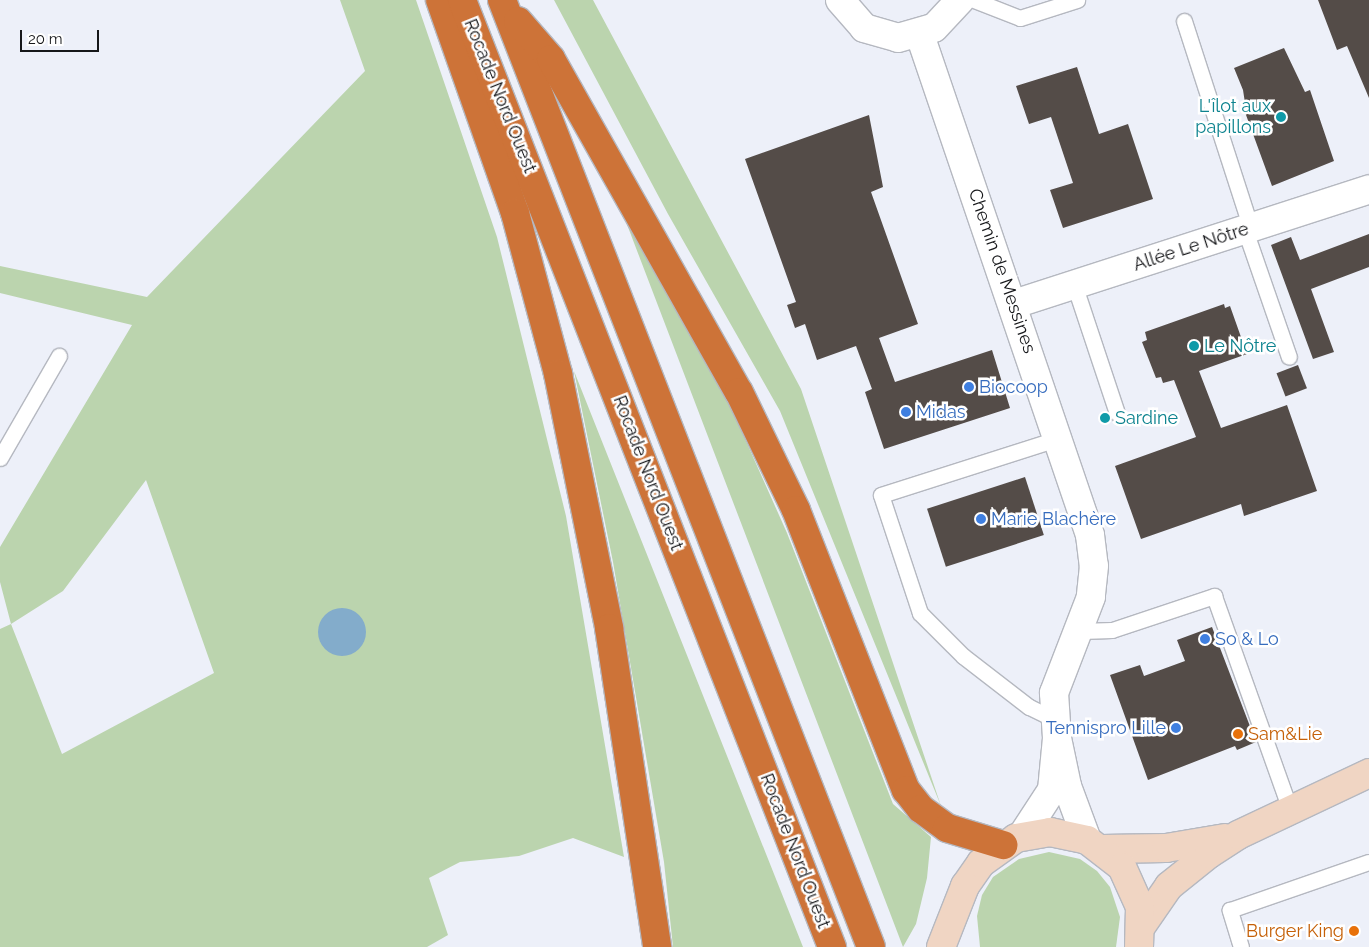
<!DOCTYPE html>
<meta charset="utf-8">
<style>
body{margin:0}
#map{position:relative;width:1369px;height:947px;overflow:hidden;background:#edf0f9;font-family:Raleway,sans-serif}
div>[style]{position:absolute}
.green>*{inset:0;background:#bbd4ae}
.water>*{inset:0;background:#83accb}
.round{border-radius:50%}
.building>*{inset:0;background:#544c48;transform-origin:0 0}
.roads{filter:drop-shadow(1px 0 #b5b8c0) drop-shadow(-1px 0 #b5b8c0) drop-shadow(0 1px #b5b8c0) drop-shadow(0 -1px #b5b8c0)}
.lane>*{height:15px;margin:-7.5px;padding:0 7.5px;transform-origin:7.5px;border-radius:7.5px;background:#fff}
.street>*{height:28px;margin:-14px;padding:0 14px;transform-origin:14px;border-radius:14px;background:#fff}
.secondary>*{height:28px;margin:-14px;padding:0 14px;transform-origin:14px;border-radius:14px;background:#f0d5c3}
.highway>*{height:28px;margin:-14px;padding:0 14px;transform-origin:14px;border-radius:14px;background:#cd7338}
.dots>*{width:14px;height:14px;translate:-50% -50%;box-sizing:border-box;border:2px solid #fff;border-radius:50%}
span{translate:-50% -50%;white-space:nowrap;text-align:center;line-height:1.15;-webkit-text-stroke:5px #fff;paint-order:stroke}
.street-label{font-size:18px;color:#16171a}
.culture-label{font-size:18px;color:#0d838f}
.right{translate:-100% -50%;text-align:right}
.left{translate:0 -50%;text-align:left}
.shop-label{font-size:18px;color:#366cbe}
.food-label{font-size:18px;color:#c56008}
.scale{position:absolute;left:20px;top:30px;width:79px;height:22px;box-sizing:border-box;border:2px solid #16171a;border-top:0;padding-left:6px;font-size:15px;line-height:18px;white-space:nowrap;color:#16171a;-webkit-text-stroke:4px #fff;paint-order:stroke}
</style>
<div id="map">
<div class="green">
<i style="clip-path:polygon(evenodd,340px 0,416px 0,497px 237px,566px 516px,624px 857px,573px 838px,519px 856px,460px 862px,429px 878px,448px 935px,427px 947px,0 947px,0 629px,11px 624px,0 582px,0 547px,132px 325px,0 293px,0 266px,147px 297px,365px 71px,340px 0,146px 480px,214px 673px,62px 754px,11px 624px,63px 591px,146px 480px)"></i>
<i style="clip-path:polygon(554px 0,593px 0,801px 389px,941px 806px,780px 411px,668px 214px)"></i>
<i style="clip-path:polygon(623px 214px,729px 403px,787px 533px,893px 804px,931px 837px,927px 878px,916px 924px,903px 947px)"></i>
<i style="clip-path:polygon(574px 371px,803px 947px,673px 947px,664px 862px,613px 562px)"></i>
<i style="clip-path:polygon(1049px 852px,1080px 859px,1097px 871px,1110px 887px,1120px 917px,1116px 947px,980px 947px,977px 916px,982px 895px,993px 877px,1019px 859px)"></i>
</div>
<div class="water">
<i class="round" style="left:318px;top:608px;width:48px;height:48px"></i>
</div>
<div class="building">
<i style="clip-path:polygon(1318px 0,1369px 0,1369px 98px,1347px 46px,1337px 50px)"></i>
<i style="clip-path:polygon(1284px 48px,1305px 92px,1310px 90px,1334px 161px,1272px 186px,1242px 104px,1245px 103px,1243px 90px,1234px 68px)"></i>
<i style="clip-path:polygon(1077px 67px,1099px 134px,1128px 124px,1153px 199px,1063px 228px,1050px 190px,1073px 183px,1051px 117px,1029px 124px,1016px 86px)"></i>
<i style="clip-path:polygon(869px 115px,883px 187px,871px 192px,918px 324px,879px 338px,895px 382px,992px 350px,1010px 408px,884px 449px,865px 392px,872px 389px,856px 346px,817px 360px,805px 324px,795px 328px,787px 305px,796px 302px,745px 159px)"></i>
<i style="clip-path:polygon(1369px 234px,1369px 267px,1311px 289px,1334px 352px,1313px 359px,1271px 245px,1291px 237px,1300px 260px)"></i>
<i style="clip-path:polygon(1224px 304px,1225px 308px,1230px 306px,1247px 354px,1199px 371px,1221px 428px,1287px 405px,1317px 491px,1244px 516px,1241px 504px,1141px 539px,1115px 466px,1196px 437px,1174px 380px,1163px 383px,1161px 377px,1156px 378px,1142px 342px,1147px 340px,1145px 332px)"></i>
<i style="left:1298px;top:365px;width:25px;height:23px;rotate:69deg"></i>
<i style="left:1025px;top:477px;width:61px;height:103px;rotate:72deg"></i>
<i style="clip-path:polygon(1212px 627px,1256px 742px,1237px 750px,1235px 746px,1148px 780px,1110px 675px,1140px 665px,1144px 676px,1185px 661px,1177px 640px)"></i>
</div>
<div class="roads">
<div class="lane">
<i style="left:974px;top:0;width:49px;rotate:21.4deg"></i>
<i style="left:1020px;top:18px;width:60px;rotate:-17.5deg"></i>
<i style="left:1184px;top:21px;width:218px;rotate:72.1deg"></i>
<i style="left:1245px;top:230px;width:134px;rotate:70.9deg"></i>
<i style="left:1074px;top:284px;width:136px;rotate:71.6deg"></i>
<i style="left:0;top:458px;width:118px;rotate:-60deg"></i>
<i style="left:1081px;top:631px;width:31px;rotate:-2deg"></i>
<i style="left:1112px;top:630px;width:108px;rotate:-18.4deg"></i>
<i style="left:1214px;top:596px;width:226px;rotate:70.4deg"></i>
<i style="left:1054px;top:719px;width:28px;rotate:-154deg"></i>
<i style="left:1029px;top:707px;width:83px;rotate:-142.3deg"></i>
<i style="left:963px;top:656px;width:61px;rotate:-135deg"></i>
<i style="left:920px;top:613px;width:124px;rotate:-108.3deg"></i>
<i style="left:881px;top:495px;width:188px;rotate:-17.7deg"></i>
<i style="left:1241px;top:947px;width:39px;rotate:-107deg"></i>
<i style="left:1230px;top:910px;width:147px;rotate:-19.1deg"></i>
</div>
<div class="street">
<i style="left:840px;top:0;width:37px;rotate:49deg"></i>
<i style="left:864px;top:28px;width:35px;rotate:16deg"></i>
<i style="left:898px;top:38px;width:37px;rotate:-16deg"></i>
<i style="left:934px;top:28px;width:38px;rotate:-47deg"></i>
<i style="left:920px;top:35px;width:528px;rotate:71.22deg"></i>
<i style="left:1090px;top:535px;width:31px;rotate:83deg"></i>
<i style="left:1094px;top:566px;width:31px;rotate:96deg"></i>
<i style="left:1091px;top:597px;width:103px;rotate:111.1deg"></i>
<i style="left:1054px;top:693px;width:45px;rotate:86.2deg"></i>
<i style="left:1014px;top:304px;width:373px;rotate:-17.9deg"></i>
<i style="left:1022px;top:836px;width:55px;rotate:-56.9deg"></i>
<i style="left:1052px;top:790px;width:52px;rotate:-84.5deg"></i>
<i style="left:1057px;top:738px;width:49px;rotate:78.2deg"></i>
<i style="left:1067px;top:786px;width:58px;rotate:69.7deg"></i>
</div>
<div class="secondary">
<i style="left:1102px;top:849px;width:64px;rotate:-0.9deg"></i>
<i style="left:1166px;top:848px;width:60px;rotate:-9.6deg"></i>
<i style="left:1142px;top:925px;width:47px;rotate:-55.3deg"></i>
<i style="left:1169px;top:886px;width:51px;rotate:-38.7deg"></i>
<i style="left:1209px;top:854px;width:35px;rotate:-33deg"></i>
<i style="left:1238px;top:835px;width:145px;rotate:-25.3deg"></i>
<i style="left:941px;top:947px;width:66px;rotate:-68.5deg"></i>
<i style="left:965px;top:886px;width:28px;rotate:-55deg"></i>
<i style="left:981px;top:863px;width:43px;rotate:-35.5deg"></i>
<i style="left:1016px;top:838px;width:35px;rotate:-10deg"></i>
<i style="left:1050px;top:832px;width:38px;rotate:12deg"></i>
<i style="left:1087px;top:840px;width:44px;rotate:37.6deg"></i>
<i style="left:1122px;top:867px;width:44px;rotate:65.8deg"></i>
<i style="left:1140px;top:907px;width:40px;rotate:91.4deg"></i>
</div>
<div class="highway">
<i style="left:440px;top:0;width:226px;rotate:70.6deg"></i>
<i style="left:515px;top:213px;width:167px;rotate:75deg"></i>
<i style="left:558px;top:374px;width:259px;rotate:78.6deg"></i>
<i style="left:609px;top:628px;width:323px;rotate:81.4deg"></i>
<i style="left:462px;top:0;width:1017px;rotate:68.66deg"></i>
<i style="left:502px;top:0;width:1016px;rotate:68.71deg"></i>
<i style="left:518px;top:21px;width:50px;rotate:49deg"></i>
<i style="left:551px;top:59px;width:382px;rotate:60.6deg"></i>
<i style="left:739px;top:392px;width:131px;rotate:64.2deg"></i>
<i style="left:796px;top:510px;width:301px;rotate:68.6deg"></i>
<i style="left:906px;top:790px;width:24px;rotate:52deg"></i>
<i style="left:921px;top:809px;width:32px;rotate:36deg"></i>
<i style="left:947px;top:828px;width:59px;rotate:16.9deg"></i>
</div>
</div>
<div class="dots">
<i style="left:1281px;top:117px;background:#0f9aa8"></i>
<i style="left:1194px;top:346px;background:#0f9aa8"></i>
<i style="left:969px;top:387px;background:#3f7fe0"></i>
<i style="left:906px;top:412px;background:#3f7fe0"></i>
<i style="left:1105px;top:418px;background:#0f9aa8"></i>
<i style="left:981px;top:519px;background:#3f7fe0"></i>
<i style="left:1205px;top:639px;background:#3f7fe0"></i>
<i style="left:1176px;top:728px;background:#3f7fe0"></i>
<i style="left:1238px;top:734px;background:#e8710a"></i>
<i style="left:1354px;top:931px;background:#e8710a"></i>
</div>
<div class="street-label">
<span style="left:500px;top:96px;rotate:68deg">Rocade Nord Ouest</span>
<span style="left:1191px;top:247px;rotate:-18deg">Allée Le Nôtre</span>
<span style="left:1002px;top:271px;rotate:71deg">Chemin de Messines</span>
<span style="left:648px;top:473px;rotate:69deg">Rocade Nord Ouest</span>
<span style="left:795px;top:851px;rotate:69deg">Rocade Nord Ouest</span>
</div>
<div class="culture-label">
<span class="right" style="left:1271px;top:117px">L'îlot aux<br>papillons</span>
<span class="left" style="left:1204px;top:346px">Le Nôtre</span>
<span class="left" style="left:1115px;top:418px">Sardine</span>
</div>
<div class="shop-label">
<span class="left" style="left:979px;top:387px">Biocoop</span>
<span class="left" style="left:916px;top:412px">Midas</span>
<span class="left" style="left:991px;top:519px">Marie Blachère</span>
<span class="left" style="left:1215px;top:639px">So &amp; Lo</span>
<span class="right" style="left:1166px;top:728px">Tennispro Lille</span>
</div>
<div class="food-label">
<span class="left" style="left:1248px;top:734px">Sam&amp;Lie</span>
<span class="right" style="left:1344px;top:931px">Burger King</span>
</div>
<div class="scale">20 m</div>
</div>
